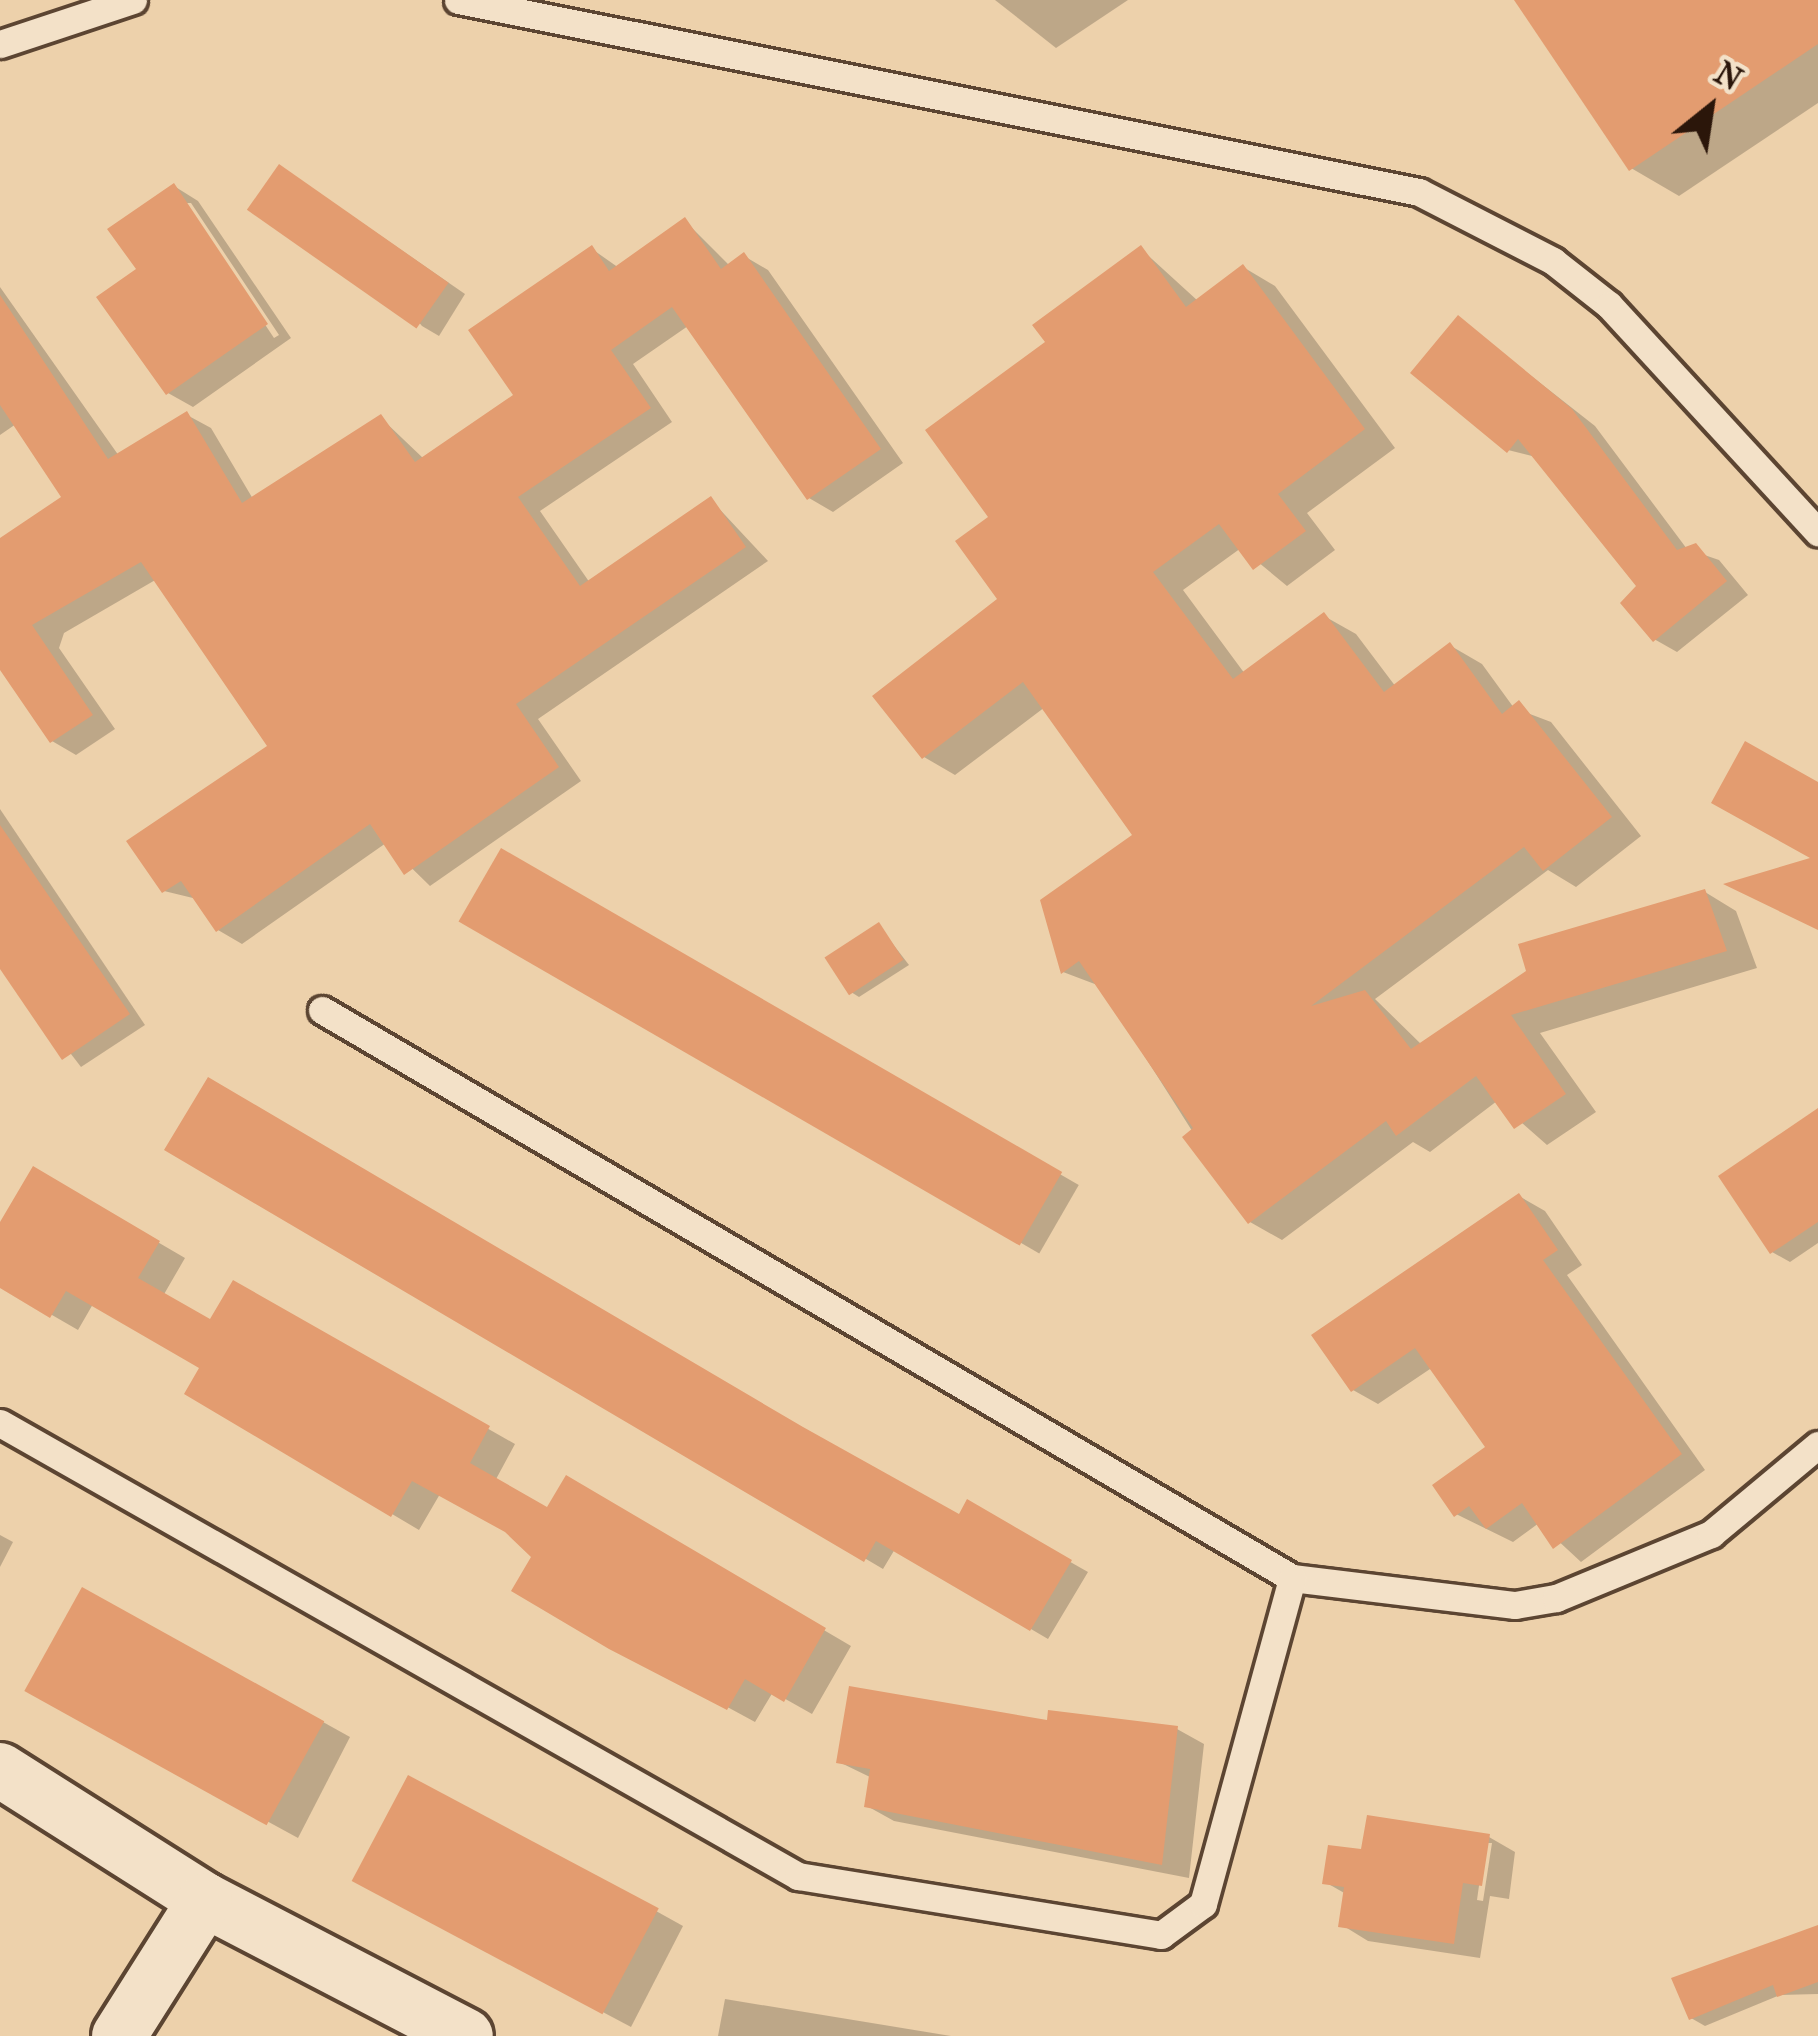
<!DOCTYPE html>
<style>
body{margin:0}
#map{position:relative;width:1818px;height:2036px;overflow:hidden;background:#edd1ab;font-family:"IM FELL French Canon",serif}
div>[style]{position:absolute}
.shadow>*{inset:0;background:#0003;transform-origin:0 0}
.building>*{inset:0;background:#e39c70;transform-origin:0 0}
.roads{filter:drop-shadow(3px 0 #5c4532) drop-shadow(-3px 0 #5c4532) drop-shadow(0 3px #5c4532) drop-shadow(0 -3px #5c4532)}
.service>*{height:27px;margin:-13.5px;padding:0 13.5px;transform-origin:13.5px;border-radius:13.5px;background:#f3e1c8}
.minor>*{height:54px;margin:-27px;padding:0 27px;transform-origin:27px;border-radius:27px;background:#f3e1c8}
span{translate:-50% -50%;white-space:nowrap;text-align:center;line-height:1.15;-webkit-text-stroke:12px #f3e1c8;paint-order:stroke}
.north{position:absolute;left:1650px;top:48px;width:120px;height:120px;-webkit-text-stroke:9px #f3e1c8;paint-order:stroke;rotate:30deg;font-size:33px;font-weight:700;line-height:48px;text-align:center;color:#2b160a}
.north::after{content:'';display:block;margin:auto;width:42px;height:54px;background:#2b160a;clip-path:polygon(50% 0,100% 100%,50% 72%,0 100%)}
</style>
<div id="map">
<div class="shadow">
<i style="clip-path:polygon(995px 0,1128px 0,1056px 48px)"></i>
<i style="clip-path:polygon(1517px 0,1818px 0,1818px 103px,1679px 196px,1631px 168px)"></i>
<i style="clip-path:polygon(297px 178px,465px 294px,439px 336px,422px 326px)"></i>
<i style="clip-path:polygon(evenodd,174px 186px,198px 201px,291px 338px,193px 407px,168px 393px,140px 270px,174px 186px,184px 203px,191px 203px,279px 335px,274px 338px,184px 203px)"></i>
<i style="clip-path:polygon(685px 221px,730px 266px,744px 256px,768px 270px,903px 463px,833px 512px,809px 498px,688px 326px,633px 364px,672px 422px,540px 511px,590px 583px,711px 500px,768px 561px,538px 719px,581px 781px,430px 886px,386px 843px,242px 944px,218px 930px,197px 899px,164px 891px,271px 747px,157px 579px,64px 633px,59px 648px,115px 729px,76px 755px,52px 741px,0 664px,0 541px,65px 497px,16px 424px,0 435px,0 287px,119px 456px,187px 415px,211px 428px,253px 499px,381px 418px,424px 459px,517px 396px,592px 249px,619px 268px)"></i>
<i style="clip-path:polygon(1141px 249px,1198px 301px,1243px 267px,1275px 286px,1395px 448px,1307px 513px,1335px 550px,1287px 586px,1241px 548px,1183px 590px,1245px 674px,1324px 616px,1356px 634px,1396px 687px,1451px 646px,1482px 664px,1514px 708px,1551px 722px,1641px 836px,1576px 887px,1548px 870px,1375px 999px,1422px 1045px,1705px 892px,1736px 911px,1757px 968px,1540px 1033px,1596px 1112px,1547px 1145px,1497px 1101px,1430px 1152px,1413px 1142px,1282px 1240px,1250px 1222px,1100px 986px,1063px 972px,1136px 836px,1045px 707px,955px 775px,924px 757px,1001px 600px,993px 518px,1049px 343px)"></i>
<i style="clip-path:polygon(1459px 319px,1595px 426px,1687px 549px,1719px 560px,1748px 595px,1677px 652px,1654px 639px,1640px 586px,1536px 457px,1508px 450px)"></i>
<i style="clip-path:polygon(0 809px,145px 1025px,81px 1067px,0 962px)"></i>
<i style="left:502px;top:852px;width:666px;height:79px;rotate:30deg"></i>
<i style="clip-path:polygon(879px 926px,909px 965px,859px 997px,851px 992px)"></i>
<i style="clip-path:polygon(1818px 1124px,1818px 1243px,1790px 1262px,1772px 1252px)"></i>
<i style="clip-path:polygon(169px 1148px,809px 1434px,960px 1518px,968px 1504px,1088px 1572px,1048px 1639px,895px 1549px,883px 1569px)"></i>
<i style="clip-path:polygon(34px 1170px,185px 1258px,163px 1296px,211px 1323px,234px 1284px,515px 1444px,495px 1481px,548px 1512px,567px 1479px,851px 1646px,812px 1714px,773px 1692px,755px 1722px,541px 1606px,535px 1556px,508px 1531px,440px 1494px,419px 1530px,188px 1393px,203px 1367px,93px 1304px,78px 1330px,0 1285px,0 1228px)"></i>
<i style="clip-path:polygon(1519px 1196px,1545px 1211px,1582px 1265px,1567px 1275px,1705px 1470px,1581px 1562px,1539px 1523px,1513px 1542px,1456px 1514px,1490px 1448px,1433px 1367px,1378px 1404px,1353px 1390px)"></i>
<i style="clip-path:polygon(0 1535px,13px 1542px,0 1567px)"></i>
<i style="clip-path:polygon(57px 1707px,323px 1722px,350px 1737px,298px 1838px)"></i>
<i style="clip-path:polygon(1050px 1724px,1177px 1729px,1204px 1744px,1189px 1878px,894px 1821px,867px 1806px,872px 1778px,839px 1762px)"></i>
<i style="clip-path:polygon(evenodd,1489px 1837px,1515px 1852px,1509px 1899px,1490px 1896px,1480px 1958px,1368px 1941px,1342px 1925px,1346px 1894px,1325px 1882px,1364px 1853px,1489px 1837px,1485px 1843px,1492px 1843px,1483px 1901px,1477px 1900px,1485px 1843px)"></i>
<i style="clip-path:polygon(384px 1896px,656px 1911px,683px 1926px,631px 2027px)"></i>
<i style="clip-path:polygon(1818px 1928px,1818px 1994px,1780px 1995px,1705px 2026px,1691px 2018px)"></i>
<i style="clip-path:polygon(725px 1999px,951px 2036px,718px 2036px)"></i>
</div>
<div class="building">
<i style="clip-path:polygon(1514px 0,1818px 0,1818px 44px,1629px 171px)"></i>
<i style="left:279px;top:164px;width:207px;height:56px;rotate:35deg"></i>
<i style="clip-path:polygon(174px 183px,268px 324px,166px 395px,96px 297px,136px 269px,107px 229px)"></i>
<i style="clip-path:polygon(685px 217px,721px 269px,744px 252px,881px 449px,807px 500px,672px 307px,611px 350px,651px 408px,518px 497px,580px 586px,711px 496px,746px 547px,516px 704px,559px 767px,404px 875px,370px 824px,216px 932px,181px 881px,162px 893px,126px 841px,267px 746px,141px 562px,32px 625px,93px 715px,50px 743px,0 670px,0 538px,61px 497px,0 405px,0 295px,108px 459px,187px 411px,242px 503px,381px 414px,415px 462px,513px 395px,468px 330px,592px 245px,609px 271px)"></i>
<i style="clip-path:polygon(1141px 245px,1186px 307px,1243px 264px,1365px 429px,1278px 494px,1306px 531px,1253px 570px,1219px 524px,1153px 572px,1233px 679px,1324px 612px,1384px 692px,1450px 642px,1502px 714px,1519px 700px,1612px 817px,1543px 871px,1524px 847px,1311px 1006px,1365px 990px,1411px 1049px,1526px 971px,1518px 944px,1705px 889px,1727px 951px,1511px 1015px,1566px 1094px,1514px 1129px,1476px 1076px,1396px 1136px,1386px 1121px,1248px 1224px,1182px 1137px,1193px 1128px,1079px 961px,1061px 974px,1040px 900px,1132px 835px,1023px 682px,922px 759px,872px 696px,997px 599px,955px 541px,988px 517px,925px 430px,1045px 342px,1032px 325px)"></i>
<i style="clip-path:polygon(1458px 315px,1572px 409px,1677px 550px,1696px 543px,1727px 581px,1653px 642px,1620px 603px,1636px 586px,1518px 439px,1507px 453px,1410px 373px)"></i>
<i style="clip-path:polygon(1745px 741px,1818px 782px,1818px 930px,1723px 884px,1810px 858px,1711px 803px)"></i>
<i style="clip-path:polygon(0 825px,130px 1014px,62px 1060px,0 969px)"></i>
<i style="left:501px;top:848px;width:648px;height:85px;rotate:30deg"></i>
<i style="left:879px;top:922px;width:45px;height:65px;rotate:57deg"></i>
<i style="clip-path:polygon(208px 1077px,803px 1427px,959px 1514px,967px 1499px,1072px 1560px,1030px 1631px,876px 1541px,864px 1562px,164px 1150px)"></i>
<i style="clip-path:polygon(1818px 1108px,1818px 1222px,1770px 1254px,1718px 1176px)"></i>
<i style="clip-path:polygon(33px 1166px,160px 1241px,138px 1278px,210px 1319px,233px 1280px,490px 1426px,470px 1463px,547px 1507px,566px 1475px,826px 1628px,784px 1702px,745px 1679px,727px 1710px,609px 1649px,511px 1591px,531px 1557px,505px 1532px,412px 1481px,391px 1517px,184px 1394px,199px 1368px,66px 1291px,50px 1318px,0 1288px,0 1222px)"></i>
<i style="clip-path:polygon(1519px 1193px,1558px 1250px,1543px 1260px,1682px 1454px,1553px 1549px,1522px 1503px,1486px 1529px,1469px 1506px,1454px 1517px,1432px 1485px,1485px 1447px,1415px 1348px,1351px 1392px,1311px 1335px)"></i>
<i style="left:82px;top:1587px;width:277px;height:119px;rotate:29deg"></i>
<i style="clip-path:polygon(849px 1686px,1047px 1720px,1048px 1710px,1178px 1726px,1162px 1865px,864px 1807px,870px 1769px,836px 1763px)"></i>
<i style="left:408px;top:1775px;width:284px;height:120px;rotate:28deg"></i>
<i style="clip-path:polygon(1367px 1815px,1490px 1834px,1482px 1886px,1463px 1883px,1454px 1944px,1338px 1927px,1344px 1887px,1322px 1884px,1328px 1845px,1361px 1849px)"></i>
<i style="clip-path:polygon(1818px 1925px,1818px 1982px,1777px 1997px,1773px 1985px,1689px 2020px,1671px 1978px)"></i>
</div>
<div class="roads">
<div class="service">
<i style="left:458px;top:0;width:980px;rotate:11.3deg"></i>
<i style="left:1419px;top:192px;width:151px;rotate:27.2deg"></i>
<i style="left:1553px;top:261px;width:71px;rotate:38.2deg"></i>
<i style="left:1609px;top:305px;width:309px;rotate:47.4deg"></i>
<i style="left:0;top:44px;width:140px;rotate:-18.3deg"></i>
<i style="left:322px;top:1010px;width:1124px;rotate:30.35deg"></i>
<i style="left:1292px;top:1578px;width:225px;rotate:6.9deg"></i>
<i style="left:1515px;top:1605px;width:42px;rotate:-9.7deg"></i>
<i style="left:1556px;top:1598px;width:168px;rotate:-22.4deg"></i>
<i style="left:1711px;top:1534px;width:139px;rotate:-39.8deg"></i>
<i style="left:0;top:1423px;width:918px;rotate:29.58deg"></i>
<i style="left:798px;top:1876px;width:368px;rotate:9.2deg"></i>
<i style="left:1161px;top:1935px;width:52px;rotate:-36.4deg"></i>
<i style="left:1203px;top:1904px;width:338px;rotate:-74.7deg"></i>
</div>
<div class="minor">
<i style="left:0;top:1770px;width:243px;rotate:32.4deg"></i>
<i style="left:205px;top:1900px;width:294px;rotate:27.5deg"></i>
<i style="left:119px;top:2036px;width:161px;rotate:-57.7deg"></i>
</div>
</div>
<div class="north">N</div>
</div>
